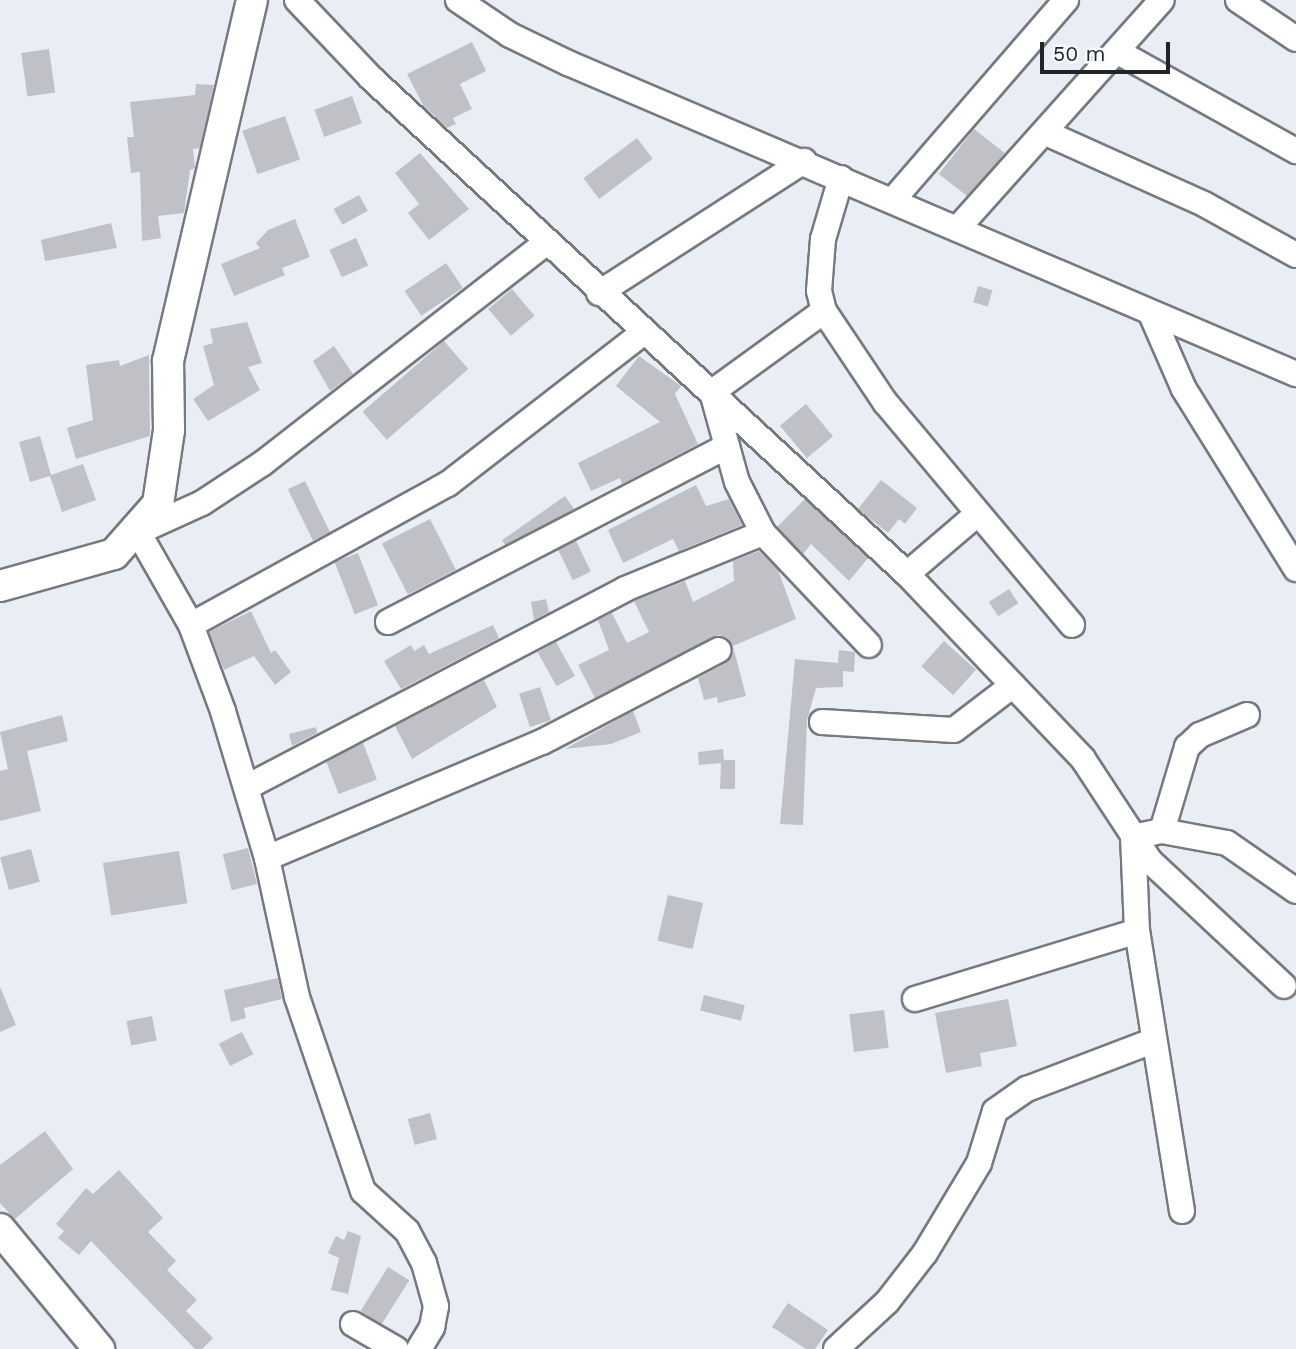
<!DOCTYPE html>
<style>
body{margin:0}
#map{position:relative;width:1296px;height:1349px;overflow:hidden;background:#e9eef5;font-family:"Work Sans",sans-serif}
div>[style]{position:absolute}
.building>*{inset:0;background:#c0c0c7;transform-origin:0 0}
.roads{filter:drop-shadow(2px 0 #767a80) drop-shadow(-2px 0 #767a80) drop-shadow(0 2px #767a80) drop-shadow(0 -2px #767a80)}
.minor>*{height:24px;margin:-12px;padding:0 12px;transform-origin:12px;border-radius:12px;background:#fff}
.major>*{height:30px;margin:-15px;padding:0 15px;transform-origin:15px;border-radius:15px;background:#fff}
span{translate:-50% -50%;white-space:nowrap;text-align:center;line-height:1.15;-webkit-text-stroke:5px #f8fbff;paint-order:stroke}
.scale{position:absolute;left:1040px;top:42px;width:130px;height:32px;box-sizing:border-box;border:4px solid #232427;border-top:0;padding-left:9px;font-size:21px;line-height:24px;white-space:nowrap;color:#232427;-webkit-text-stroke:5px #f8fbff;paint-order:stroke}
</style>
<div id="map">
<div class="building">
<i style="clip-path:polygon(472px 42px,486px 71px,460px 84px,472px 109px,453px 118px,456px 124px,447px 128px,423px 105px,407px 74px)"></i>
<i style="left:49px;top:49px;width:44px;height:28px;rotate:82deg"></i>
<i style="clip-path:polygon(196px 84px,214px 85px,200px 148px,193px 149px,195px 168px,190px 170px,184px 213px,158px 216px,161px 238px,142px 241px,140px 172px,131px 173px,127px 137px,134px 137px,130px 102px,195px 95px)"></i>
<i style="left:352px;top:96px;width:29px;height:40px;rotate:70deg"></i>
<i style="left:285px;top:116px;width:46px;height:45px;rotate:71deg"></i>
<i style="left:974px;top:129px;width:39px;height:57px;rotate:38deg"></i>
<i style="left:637px;top:138px;width:26px;height:67px;rotate:53deg"></i>
<i style="clip-path:polygon(420px 153px,469px 209px,429px 240px,408px 213px,419px 204px,395px 173px)"></i>
<i style="left:359px;top:195px;width:18px;height:29px;rotate:61deg"></i>
<i style="clip-path:polygon(295px 219px,310px 257px,282px 268px,285px 275px,234px 296px,221px 264px,260px 248px,256px 243px,268px 230px)"></i>
<i style="clip-path:polygon(111px 223px,117px 248px,45px 261px,41px 240px)"></i>
<i style="left:356px;top:238px;width:30px;height:29px;rotate:66deg"></i>
<i style="left:446px;top:263px;width:30px;height:50px;rotate:56deg"></i>
<i style="left:978px;top:286px;width:15px;height:17px;rotate:16deg"></i>
<i style="left:512px;top:289px;width:35px;height:31px;rotate:50deg"></i>
<i style="clip-path:polygon(247px 322px,262px 363px,248px 367px,260px 390px,208px 421px,193px 399px,214px 385px,203px 346px,213px 343px,210px 329px)"></i>
<i style="left:444px;top:341px;width:37px;height:108px;rotate:49deg"></i>
<i style="clip-path:polygon(334px 346px,353px 374px,330px 391px,313px 361px)"></i>
<i style="clip-path:polygon(149px 355px,150px 436px,76px 459px,67px 428px,93px 420px,86px 365px,119px 360px,120px 366px)"></i>
<i style="clip-path:polygon(639px 356px,681px 386px,675px 394px,698px 444px,622px 484px,620px 478px,591px 491px,578px 463px,660px 422px,616px 386px)"></i>
<i style="left:806px;top:404px;width:42px;height:34px;rotate:50deg"></i>
<i style="clip-path:polygon(40px 436px,51px 475px,83px 464px,96px 500px,62px 512px,50px 476px,30px 482px,19px 442px)"></i>
<i style="clip-path:polygon(881px 480px,917px 508px,905px 524px,899px 519px,888px 533px,858px 509px)"></i>
<i style="left:305px;top:481px;width:57px;height:19px;rotate:64deg"></i>
<i style="clip-path:polygon(696px 485px,706px 506px,729px 499px,742px 525px,679px 551px,673px 539px,623px 563px,608px 530px)"></i>
<i style="left:565px;top:496px;width:16px;height:77px;rotate:55deg"></i>
<i style="clip-path:polygon(805px 499px,868px 558px,849px 581px,811px 544px,803px 554px,777px 527px)"></i>
<i style="left:430px;top:519px;width:57px;height:54px;rotate:63deg"></i>
<i style="left:576px;top:541px;width:34px;height:20px;rotate:64deg"></i>
<i style="clip-path:polygon(759px 551px,778px 570px,796px 619px,733px 646px,746px 696px,718px 703px,717px 697px,704px 700px,698px 678px,726px 663px,734px 651px,728px 638px,719px 635px,595px 698px,578px 665px,609px 650px,598px 620px,612px 613px,627px 643px,649px 632px,634px 601px,685px 581px,693px 602px,734px 581px,733px 561px)"></i>
<i style="left:358px;top:553px;width:56px;height:25px;rotate:69deg"></i>
<i style="left:1009px;top:589px;width:17px;height:24px;rotate:57deg"></i>
<i style="clip-path:polygon(546px 599px,549px 612px,534px 620px,531px 602px)"></i>
<i style="clip-path:polygon(251px 611px,271px 653px,275px 650px,291px 672px,275px 685px,254px 656px,224px 670px,209px 632px)"></i>
<i style="clip-path:polygon(493px 625px,499px 638px,401px 689px,384px 661px,411px 645px,414px 651px,424px 645px,429px 654px)"></i>
<i style="left:944px;top:641px;width:43px;height:34px;rotate:42deg"></i>
<i style="left:556px;top:642px;width:39px;height:21px;rotate:61deg"></i>
<i style="clip-path:polygon(839px 650px,855px 652px,854px 672px,843px 671px,843px 687px,816px 688px,807px 720px,803px 825px,780px 824px,795px 659px,838px 663px)"></i>
<i style="clip-path:polygon(484px 680px,497px 707px,412px 759px,395px 726px)"></i>
<i style="left:540px;top:687px;width:35px;height:22px;rotate:72deg"></i>
<i style="clip-path:polygon(633px 711px,641px 732px,611px 744px,565px 749px)"></i>
<i style="clip-path:polygon(62px 715px,68px 741px,27px 751px,41px 811px,0 821px,0 771px,8px 769px,0 732px)"></i>
<i style="clip-path:polygon(316px 727px,317px 733px,292px 746px,289px 734px)"></i>
<i style="left:363px;top:743px;width:39px;height:41px;rotate:69deg"></i>
<i style="clip-path:polygon(723px 749px,724px 760px,735px 760px,735px 789px,720px 789px,721px 763px,699px 765px,698px 752px)"></i>
<i style="left:248px;top:848px;width:37px;height:26px;rotate:76deg"></i>
<i style="left:31px;top:849px;width:34px;height:32px;rotate:75deg"></i>
<i style="left:179px;top:851px;width:53px;height:77px;rotate:81deg"></i>
<i style="left:668px;top:895px;width:36px;height:47px;rotate:13deg"></i>
<i style="clip-path:polygon(278px 978px,282px 999px,244px 1008px,246px 1018px,231px 1022px,224px 990px)"></i>
<i style="clip-path:polygon(0 987px,16px 1025px,0 1032px)"></i>
<i style="left:704px;top:995px;width:42px;height:16px;rotate:14deg"></i>
<i style="clip-path:polygon(1008px 999px,1017px 1046px,980px 1053px,982px 1066px,946px 1073px,935px 1013px)"></i>
<i style="left:884px;top:1010px;width:38px;height:35px;rotate:83deg"></i>
<i style="left:152px;top:1016px;width:25px;height:26px;rotate:79deg"></i>
<i style="left:242px;top:1032px;width:25px;height:26px;rotate:63deg"></i>
<i style="left:430px;top:1113px;width:27px;height:23px;rotate:75deg"></i>
<i style="clip-path:polygon(45px 1131px,73px 1169px,15px 1219px,0 1203px,0 1165px)"></i>
<i style="clip-path:polygon(119px 1170px,163px 1218px,148px 1232px,176px 1261px,167px 1270px,197px 1300px,186px 1311px,213px 1338px,202px 1349px,195px 1349px,91px 1241px,79px 1255px,58px 1238px,64px 1231px,56px 1224px,86px 1188px,93px 1194px)"></i>
<i style="clip-path:polygon(348px 1231px,361px 1236px,348px 1294px,331px 1290px,339px 1258px,328px 1253px,336px 1236px,344px 1240px)"></i>
<i style="left:388px;top:1267px;width:25px;height:52px;rotate:32deg"></i>
<i style="clip-path:polygon(788px 1303px,828px 1330px,815px 1349px,806px 1349px,772px 1327px)"></i>
</div>
<div class="roads">
<div class="minor">
<i style="left:297px;top:0;width:108px;rotate:46.5deg"></i>
<i style="left:371px;top:78px;width:730px;rotate:42.78deg"></i>
<i style="left:907px;top:574px;width:255px;rotate:46.4deg"></i>
<i style="left:1083px;top:759px;width:122px;rotate:56.7deg"></i>
<i style="left:1150px;top:861px;width:183px;rotate:43deg"></i>
<i style="left:458px;top:0;width:63px;rotate:33.9deg"></i>
<i style="left:510px;top:35px;width:64px;rotate:25.8deg"></i>
<i style="left:568px;top:63px;width:792px;rotate:23.13deg"></i>
<i style="left:1238px;top:0;width:70px;rotate:33.9deg"></i>
<i style="left:1118px;top:52px;width:204px;rotate:29.1deg"></i>
<i style="left:1046px;top:133px;width:173px;rotate:24.2deg"></i>
<i style="left:1204px;top:204px;width:105px;rotate:29deg"></i>
<i style="left:841px;top:178px;width:64px;rotate:106.4deg"></i>
<i style="left:823px;top:239px;width:52px;rotate:94.4deg"></i>
<i style="left:819px;top:291px;width:21px;rotate:76deg"></i>
<i style="left:824px;top:311px;width:110px;rotate:56.2deg"></i>
<i style="left:885px;top:402px;width:291px;rotate:50deg"></i>
<i style="left:892px;top:201px;width:266px;rotate:-49.1deg"></i>
<i style="left:957px;top:229px;width:307px;rotate:-48.2deg"></i>
<i style="left:599px;top:293px;width:244px;rotate:-32.8deg"></i>
<i style="left:824px;top:311px;width:138px;rotate:144.1deg"></i>
<i style="left:712px;top:392px;width:93px;rotate:74.5deg"></i>
<i style="left:737px;top:482px;width:57px;rotate:63deg"></i>
<i style="left:763px;top:533px;width:154px;rotate:46.6deg"></i>
<i style="left:1151px;top:314px;width:82px;rotate:66.3deg"></i>
<i style="left:1184px;top:389px;width:212px;rotate:58.1deg"></i>
<i style="left:907px;top:574px;width:91px;rotate:-40.5deg"></i>
<i style="left:388px;top:622px;width:382px;rotate:-27.4deg"></i>
<i style="left:191px;top:625px;width:293px;rotate:-28.8deg"></i>
<i style="left:448px;top:484px;width:248px;rotate:-37.8deg"></i>
<i style="left:822px;top:722px;width:132px;rotate:3.5deg"></i>
<i style="left:954px;top:730px;width:74px;rotate:-37.3deg"></i>
<i style="left:247px;top:787px;width:427px;rotate:-27.6deg"></i>
<i style="left:625px;top:589px;width:149px;rotate:-22.1deg"></i>
<i style="left:1162px;top:831px;width:88px;rotate:-73.4deg"></i>
<i style="left:1187px;top:747px;width:18px;rotate:-43deg"></i>
<i style="left:1200px;top:735px;width:51px;rotate:-23.1deg"></i>
<i style="left:267px;top:858px;width:298px;rotate:-22.9deg"></i>
<i style="left:542px;top:742px;width:199px;rotate:-27.5deg"></i>
<i style="left:915px;top:999px;width:232px;rotate:-17deg"></i>
<i style="left:1182px;top:1211px;width:284px;rotate:-99.1deg"></i>
<i style="left:1137px;top:931px;width:94px;rotate:-92.4deg"></i>
<i style="left:1133px;top:837px;width:30px;rotate:-12deg"></i>
<i style="left:1162px;top:831px;width:66px;rotate:10.5deg"></i>
<i style="left:1227px;top:843px;width:84px;rotate:34.8deg"></i>
<i style="left:353px;top:1324px;width:50px;rotate:30.2deg"></i>
<i style="left:419px;top:1349px;width:26px;rotate:-59deg"></i>
<i style="left:432px;top:1327px;width:21px;rotate:-79deg"></i>
<i style="left:436px;top:1306px;width:45px;rotate:-105.6deg"></i>
<i style="left:424px;top:1263px;width:36px;rotate:-118deg"></i>
<i style="left:407px;top:1231px;width:59px;rotate:-137.7deg"></i>
<i style="left:363px;top:1191px;width:205px;rotate:-108.8deg"></i>
<i style="left:297px;top:997px;width:142px;rotate:-102.2deg"></i>
<i style="left:267px;top:858px;width:153px;rotate:-106.7deg"></i>
<i style="left:223px;top:711px;width:92px;rotate:-110.4deg"></i>
<i style="left:191px;top:625px;width:107px;rotate:-119.7deg"></i>
<i style="left:138px;top:532px;width:70px;rotate:-24.4deg"></i>
<i style="left:202px;top:503px;width:73px;rotate:-33.3deg"></i>
<i style="left:263px;top:463px;width:358px;rotate:-37.9deg"></i>
<i style="left:836px;top:1349px;width:69px;rotate:-42.7deg"></i>
<i style="left:887px;top:1302px;width:62px;rotate:-52.2deg"></i>
<i style="left:925px;top:1253px;width:105px;rotate:-59deg"></i>
<i style="left:979px;top:1163px;width:54px;rotate:-72.9deg"></i>
<i style="left:995px;top:1111px;width:39px;rotate:-35deg"></i>
<i style="left:1027px;top:1089px;width:135px;rotate:-20.9deg"></i>
</div>
<div class="major">
<i style="left:0;top:586px;width:118px;rotate:-15.7deg"></i>
<i style="left:114px;top:554px;width:67px;rotate:-48.7deg"></i>
<i style="left:158px;top:504px;width:75px;rotate:-81.5deg"></i>
<i style="left:169px;top:430px;width:69px;rotate:-90.8deg"></i>
<i style="left:168px;top:361px;width:371px;rotate:-76.9deg"></i>
<i style="left:0;top:1229px;width:156px;rotate:50.5deg"></i>
</div>
</div>
<div class="scale">50 m</div>
</div>
